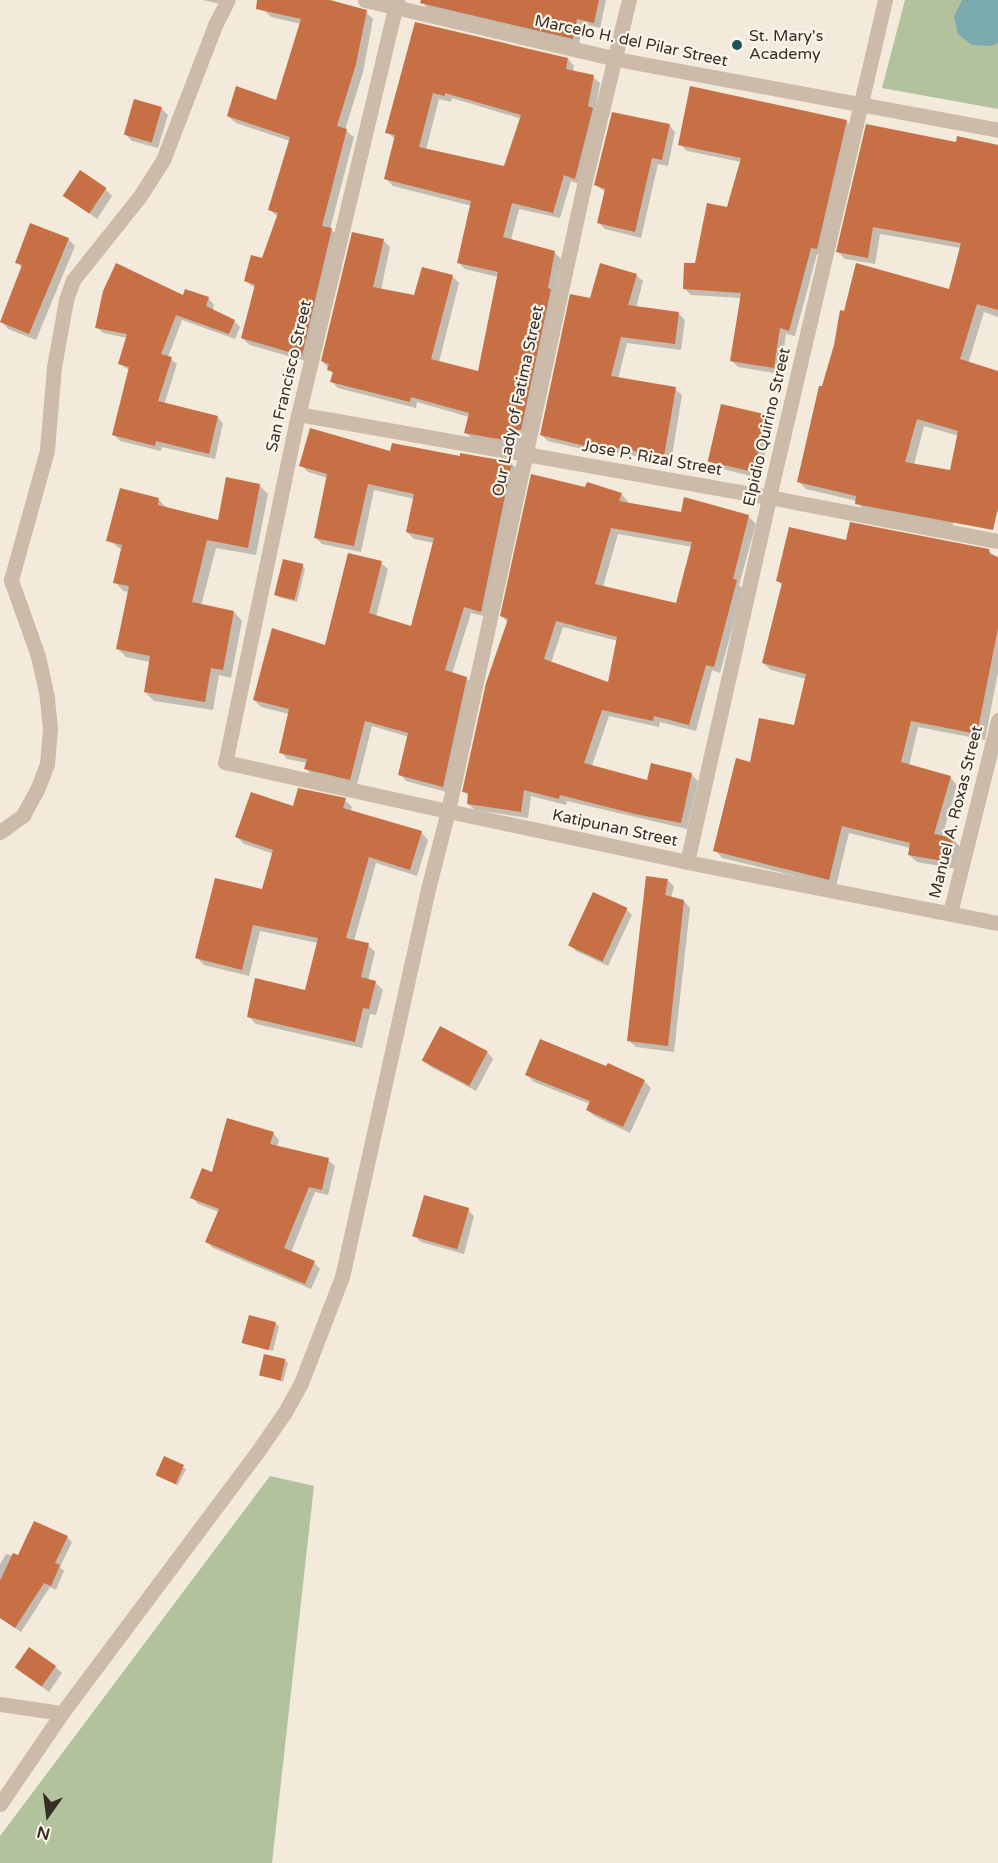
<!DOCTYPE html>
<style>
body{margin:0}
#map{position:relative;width:998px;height:1863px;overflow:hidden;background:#f3eadc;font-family:"Varela Round",sans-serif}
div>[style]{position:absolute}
.green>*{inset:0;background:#b2c29c}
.water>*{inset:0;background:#7ba9b0}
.shadow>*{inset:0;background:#0003;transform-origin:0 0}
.building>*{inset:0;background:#c87045;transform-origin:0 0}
.minor>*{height:15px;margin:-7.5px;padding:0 7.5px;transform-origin:7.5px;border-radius:7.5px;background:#cbbba8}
.tertiary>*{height:15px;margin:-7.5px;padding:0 7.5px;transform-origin:7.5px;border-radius:7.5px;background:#cbbba8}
.dots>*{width:16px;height:16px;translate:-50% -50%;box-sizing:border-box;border:3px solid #faf4e9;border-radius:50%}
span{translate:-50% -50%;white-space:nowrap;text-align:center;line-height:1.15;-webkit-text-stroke:4.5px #faf4e9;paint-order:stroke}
.poi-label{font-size:16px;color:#382e28}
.left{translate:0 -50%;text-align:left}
.street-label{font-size:16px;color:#382e28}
.north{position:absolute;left:18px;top:1785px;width:60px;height:60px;-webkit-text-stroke:4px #faf4e9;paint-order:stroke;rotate:194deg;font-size:16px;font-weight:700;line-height:24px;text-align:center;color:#382e28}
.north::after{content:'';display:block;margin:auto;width:21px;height:27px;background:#382e28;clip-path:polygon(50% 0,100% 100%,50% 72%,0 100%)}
</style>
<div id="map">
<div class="green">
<i style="clip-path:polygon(905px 0,998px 0,998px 109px,882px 88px)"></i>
<i style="clip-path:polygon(270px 1476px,314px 1486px,272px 1863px,0 1863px,0 1836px)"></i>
</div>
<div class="water">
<i style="clip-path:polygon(962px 0,998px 0,998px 43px,990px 46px,972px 45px,958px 34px,954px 17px)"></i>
</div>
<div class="shadow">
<i style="clip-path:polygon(203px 0,233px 0,229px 6px)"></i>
<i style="clip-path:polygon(266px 0,316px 0,366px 12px,373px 19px,363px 72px,345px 130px,354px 137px,330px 229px,339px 236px,309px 362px,250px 345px,242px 338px,256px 289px,246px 281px,263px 260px,278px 217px,269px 209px,290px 141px,236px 123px,228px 116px,277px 101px,301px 24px,271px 17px,263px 9px)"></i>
<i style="clip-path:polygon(421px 0,606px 0,600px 28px,583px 24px,579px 44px,427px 8px)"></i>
<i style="clip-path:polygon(evenodd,416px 24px,568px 59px,574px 66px,573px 72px,593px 77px,600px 83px,582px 185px,571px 181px,560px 218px,519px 209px,511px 240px,554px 252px,561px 259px,522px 448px,473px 440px,466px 433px,469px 417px,417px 402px,416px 408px,338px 388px,332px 382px,334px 375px,322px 361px,384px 241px,390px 247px,381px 290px,415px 297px,423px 269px,453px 277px,459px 283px,439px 362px,479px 373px,498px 277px,465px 269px,458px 262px,472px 206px,393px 186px,386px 179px,396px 140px,387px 132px,416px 24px,452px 98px,522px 119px,505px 168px,426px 150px,439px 99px,451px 102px,452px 98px)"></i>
<i style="clip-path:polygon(161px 108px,168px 115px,158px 148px,132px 141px,125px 134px)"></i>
<i style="clip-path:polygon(846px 121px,853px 128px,823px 255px,817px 254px,795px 336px,786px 334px,780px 374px,738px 367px,732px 361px,741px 298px,691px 295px,684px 288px,728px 209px,741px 162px,687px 151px,680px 144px)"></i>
<i style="clip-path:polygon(669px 125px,675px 132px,668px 166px,658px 164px,641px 238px,605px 229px,598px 222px,605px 192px,596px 185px)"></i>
<i style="clip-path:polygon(evenodd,957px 143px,998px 146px,998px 317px,984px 312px,968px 364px,998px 372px,998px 512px,960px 502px,952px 527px,864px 511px,857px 501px,806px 489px,799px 482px,950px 290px,961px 248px,880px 234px,875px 264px,845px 259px,838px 252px,957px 143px,924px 426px,959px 436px,951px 472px,914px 465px,924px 426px)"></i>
<i style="clip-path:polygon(106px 190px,112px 196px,97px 219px,65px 195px)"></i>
<i style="clip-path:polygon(68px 239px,75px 246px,36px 340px,8px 329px,2px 322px,22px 268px,17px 262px)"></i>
<i style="clip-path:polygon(636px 275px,643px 281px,636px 308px,678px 313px,685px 320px,681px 350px,627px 343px,618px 379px,675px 389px,682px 395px,671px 462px,600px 450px,599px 453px,548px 441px,541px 435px,591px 300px)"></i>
<i style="clip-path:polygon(184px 297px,208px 298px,214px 305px,212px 311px,234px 321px,240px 327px,235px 339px,182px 320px,168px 357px,177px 364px,164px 405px,217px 417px,223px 423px,215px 459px,162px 447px,161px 451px,120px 441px,114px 435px,130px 371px,120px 364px,128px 338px,103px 333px,97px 327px)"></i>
<i style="clip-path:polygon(766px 417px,772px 423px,759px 478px,715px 467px,708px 460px)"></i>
<i style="clip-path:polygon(391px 453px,511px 463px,518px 470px,488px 617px,471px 613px,452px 674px,466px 678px,473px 685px,450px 793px,406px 781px,400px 774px,409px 737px,372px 726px,357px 785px,312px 776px,306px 769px,307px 763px,287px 759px,281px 752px,289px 714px,261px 707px,254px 700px,326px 646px,381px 563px,388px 569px,376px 617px,412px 628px,434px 543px,414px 539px,407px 532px,415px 499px,374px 490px,361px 552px,322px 544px,315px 537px,328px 478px,308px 472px,301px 465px)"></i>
<i style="clip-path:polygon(259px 485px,268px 494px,256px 555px,216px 548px,201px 606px,234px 612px,242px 621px,231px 678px,219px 675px,213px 710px,154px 701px,145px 692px,150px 662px,126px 657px,118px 649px,129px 592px,123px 591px,115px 582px,122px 550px,108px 540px,159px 500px,167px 508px,219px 522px)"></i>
<i style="clip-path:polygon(evenodd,586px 489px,621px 494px,628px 501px,627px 504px,682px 514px,685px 499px,749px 517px,756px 524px,739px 585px,743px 589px,720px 673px,712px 670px,696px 731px,660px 722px,659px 727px,609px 716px,592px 766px,648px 782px,691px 774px,698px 781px,687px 829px,567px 801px,566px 805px,531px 796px,528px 818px,475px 810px,468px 804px,469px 797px,464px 791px,508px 623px,502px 616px,586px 489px,618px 534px,693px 547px,677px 604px,603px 587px,618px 534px,586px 489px,563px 627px,618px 641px,609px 684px,551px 663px,563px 627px)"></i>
<i style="clip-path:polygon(847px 541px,988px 551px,998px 558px,998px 672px,985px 740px,918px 727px,909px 766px,950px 777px,957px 785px,942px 837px,953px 839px,960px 847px,957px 869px,917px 862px,909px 855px,910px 848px,849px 833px,836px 886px,722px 858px,715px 850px,751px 764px,796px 727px,806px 679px,771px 670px,763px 663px,783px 586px,778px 581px)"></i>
<i style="clip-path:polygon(303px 566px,305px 569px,297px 602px,278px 597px,276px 594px)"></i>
<i style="clip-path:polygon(345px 800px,352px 807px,351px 812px,421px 832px,428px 840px,417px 876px,376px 863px,354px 941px,368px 945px,375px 952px,368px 981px,376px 983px,383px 990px,376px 1015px,370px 1014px,362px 1048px,256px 1024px,248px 1016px,307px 992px,318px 943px,260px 931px,249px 976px,204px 965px,197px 958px,263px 891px,274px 854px,244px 844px,237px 837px,294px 808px)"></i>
<i style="clip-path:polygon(667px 880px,674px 886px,671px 898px,684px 901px,690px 908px,674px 1052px,636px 1047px,629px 1041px)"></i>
<i style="clip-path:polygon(626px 909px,632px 915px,608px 966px,576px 951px,570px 945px)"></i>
<i style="clip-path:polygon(487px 1052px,493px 1059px,476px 1091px,431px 1067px,424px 1061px)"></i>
<i style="clip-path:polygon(609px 1065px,645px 1082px,651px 1088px,630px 1133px,594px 1116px,588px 1110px,590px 1104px,534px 1082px,527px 1075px,607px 1068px)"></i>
<i style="clip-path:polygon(273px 1133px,279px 1140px,277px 1147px,328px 1160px,335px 1166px,328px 1195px,315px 1192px,291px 1253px,314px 1263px,320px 1269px,311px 1289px,213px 1248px,207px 1242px,219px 1212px,198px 1204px,192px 1197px,213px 1174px)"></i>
<i style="clip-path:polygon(468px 1210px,474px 1216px,464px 1254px,421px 1242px,414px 1235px)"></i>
<i style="clip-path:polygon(276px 1324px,279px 1326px,273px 1351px,244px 1342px)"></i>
<i style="clip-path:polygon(285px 1360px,288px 1363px,283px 1382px,260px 1374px)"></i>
<i style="left:165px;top:1458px;width:24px;height:18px;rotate:28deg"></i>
<i style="clip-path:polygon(67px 1537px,72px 1542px,60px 1567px,64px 1571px,56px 1590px,50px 1587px,21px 1632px,0 1618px,0 1564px,6px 1554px,19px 1557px)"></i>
<i style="clip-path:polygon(55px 1667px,62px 1673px,49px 1692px,16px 1668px)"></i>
</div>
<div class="building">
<i style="clip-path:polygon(257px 0,330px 0,367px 10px,356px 64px,337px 126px,347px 129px,322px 226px,332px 228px,302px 356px,241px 338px,255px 285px,244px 281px,251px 255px,262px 258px,278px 213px,268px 210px,290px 137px,227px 116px,236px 86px,276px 100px,301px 19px,256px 9px)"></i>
<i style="clip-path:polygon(421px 0,599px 0,594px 23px,577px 19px,573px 39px,420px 3px)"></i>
<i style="clip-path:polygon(evenodd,415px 22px,568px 58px,566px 69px,594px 75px,588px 106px,593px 108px,575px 179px,564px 175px,553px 213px,512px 203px,503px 237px,555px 251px,548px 288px,551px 289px,521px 430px,517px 430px,515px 442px,464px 433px,469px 413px,411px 397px,410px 402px,330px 382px,333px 372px,327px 370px,329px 364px,321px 361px,352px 232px,384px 239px,373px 287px,414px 295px,422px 267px,453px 275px,431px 359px,478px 371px,498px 272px,457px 263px,471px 201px,384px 179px,395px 135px,385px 133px,415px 22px,433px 93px,445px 96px,445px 93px,521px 115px,504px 166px,419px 147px,433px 93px)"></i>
<i style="clip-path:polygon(690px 86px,847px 120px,817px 249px,811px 248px,789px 331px,780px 328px,774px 368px,730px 361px,741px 293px,683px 289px,684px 263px,695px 263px,707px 203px,727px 207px,741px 158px,678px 145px)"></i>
<i style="left:134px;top:99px;width:29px;height:37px;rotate:16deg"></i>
<i style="clip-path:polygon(612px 112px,670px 124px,662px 160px,652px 158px,635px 232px,597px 223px,605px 189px,594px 185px)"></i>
<i style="clip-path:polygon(evenodd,866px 124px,956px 142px,957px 136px,998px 145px,998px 310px,977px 304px,960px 359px,998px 371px,998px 508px,993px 530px,855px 504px,856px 496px,797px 482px,819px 386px,822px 386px,834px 345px,840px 310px,844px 311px,856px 263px,949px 289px,961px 243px,873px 227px,868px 258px,836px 252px,866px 124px,917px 419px,958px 431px,950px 470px,905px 462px,917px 419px)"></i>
<i style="left:80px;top:170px;width:32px;height:31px;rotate:34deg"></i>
<i style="clip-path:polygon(30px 223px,69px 238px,29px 334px,0 322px,22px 265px,15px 263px)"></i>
<i style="clip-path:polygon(116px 263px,183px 295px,185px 289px,209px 297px,206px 306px,235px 320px,229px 334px,176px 315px,161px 354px,172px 357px,158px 401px,218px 416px,209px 454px,156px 441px,155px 446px,112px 435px,129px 367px,118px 364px,127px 334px,95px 328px,103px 291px)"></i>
<i style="clip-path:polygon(600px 263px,637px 274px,628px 305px,679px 312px,675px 344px,621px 337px,611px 376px,676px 387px,664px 456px,594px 444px,593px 448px,540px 435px,570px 294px,590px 298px)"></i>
<i style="left:721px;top:404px;width:47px;height:59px;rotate:13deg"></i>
<i style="clip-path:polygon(310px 428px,390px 451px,392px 443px,460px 456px,460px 453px,512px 462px,481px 612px,464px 607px,445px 670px,467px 677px,443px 787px,398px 775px,408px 733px,365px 721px,350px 780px,304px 769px,307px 759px,279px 753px,289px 709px,253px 700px,272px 628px,325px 645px,348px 553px,382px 561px,369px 613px,411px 626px,434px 538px,406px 532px,414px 494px,368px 484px,354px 546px,314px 538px,327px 474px,299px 466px)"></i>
<i style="clip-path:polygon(evenodd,531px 474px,585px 487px,587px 482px,622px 493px,619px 501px,681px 512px,684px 497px,749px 515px,733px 579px,737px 580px,714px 667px,706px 665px,689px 725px,654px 716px,653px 721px,602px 710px,584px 763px,647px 780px,651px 763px,692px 773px,681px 823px,635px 814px,560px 795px,559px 799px,524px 790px,521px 812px,467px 804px,468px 793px,462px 792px,486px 683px,508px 619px,500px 616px,531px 474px,611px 528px,692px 542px,676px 603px,595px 584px,611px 528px,531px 474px,556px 621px,617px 637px,608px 682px,544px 659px,556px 621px)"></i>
<i style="clip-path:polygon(226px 477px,260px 484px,248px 548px,207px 540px,192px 602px,234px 611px,223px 670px,211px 668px,205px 702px,144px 692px,150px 656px,116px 649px,129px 586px,113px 583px,122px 545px,106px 541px,120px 488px,159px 498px,158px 505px,218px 520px)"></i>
<i style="clip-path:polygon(850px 522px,989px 549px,990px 554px,998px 557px,998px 628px,977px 734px,911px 721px,901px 762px,951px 776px,934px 834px,954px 838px,949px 862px,908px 855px,910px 843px,842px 826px,829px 880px,713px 851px,736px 758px,750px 762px,759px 718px,794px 725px,806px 674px,762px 663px,782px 583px,776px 581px,789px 527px,846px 540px)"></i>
<i style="left:283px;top:559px;width:21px;height:37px;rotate:14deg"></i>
<i style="clip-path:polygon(298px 788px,346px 798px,343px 808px,422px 831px,410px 870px,369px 857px,346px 938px,369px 943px,361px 977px,376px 981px,369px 1009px,363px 1008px,355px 1042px,247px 1017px,255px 978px,305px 990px,318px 938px,253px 925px,242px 970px,195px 958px,215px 878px,262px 889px,273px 850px,235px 837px,251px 792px,293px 806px)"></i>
<i style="clip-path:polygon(646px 876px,668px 879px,665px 895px,684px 900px,668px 1046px,627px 1041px)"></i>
<i style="left:593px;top:892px;width:38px;height:59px;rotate:25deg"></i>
<i style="left:440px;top:1026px;width:54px;height:39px;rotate:28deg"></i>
<i style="clip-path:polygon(540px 1039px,606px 1066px,608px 1063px,645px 1080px,623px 1127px,586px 1110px,590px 1101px,525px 1075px)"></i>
<i style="clip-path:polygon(227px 1118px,274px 1132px,270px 1144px,329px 1158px,322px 1190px,309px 1187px,284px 1248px,315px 1261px,305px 1284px,205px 1242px,219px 1209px,190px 1198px,202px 1168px,212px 1172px)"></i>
<i style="left:424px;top:1195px;width:47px;height:43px;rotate:16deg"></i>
<i style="left:249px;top:1315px;width:28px;height:29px;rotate:15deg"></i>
<i style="left:264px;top:1354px;width:22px;height:22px;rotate:13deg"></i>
<i style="left:164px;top:1456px;width:22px;height:21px;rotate:24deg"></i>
<i style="clip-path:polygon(34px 1521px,68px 1536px,55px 1563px,60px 1565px,51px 1586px,44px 1583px,15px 1628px,0 1618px,0 1581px,13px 1553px,18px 1555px)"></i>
<i style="left:29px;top:1647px;width:33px;height:25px;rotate:35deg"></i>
</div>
<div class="minor">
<i style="left:365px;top:0;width:258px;rotate:13.2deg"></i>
<i style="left:616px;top:59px;width:389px;rotate:10.5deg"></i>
<i style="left:397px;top:0;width:426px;rotate:103.4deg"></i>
<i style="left:298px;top:414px;width:356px;rotate:101.8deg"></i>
<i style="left:225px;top:762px;width:228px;rotate:12.4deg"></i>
<i style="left:448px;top:811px;width:650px;rotate:-77.74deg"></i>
<i style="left:586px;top:176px;width:181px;rotate:-76.3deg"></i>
<i style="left:298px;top:414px;width:478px;rotate:10deg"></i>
<i style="left:769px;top:497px;width:233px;rotate:10.9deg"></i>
<i style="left:0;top:832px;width:29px;rotate:-36deg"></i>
<i style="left:23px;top:815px;width:29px;rotate:-61deg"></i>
<i style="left:37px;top:790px;width:28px;rotate:-69deg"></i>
<i style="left:47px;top:764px;width:36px;rotate:-85deg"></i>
<i style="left:50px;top:728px;width:31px;rotate:-96deg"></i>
<i style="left:47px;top:697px;width:42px;rotate:-102.4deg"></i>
<i style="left:38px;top:656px;width:81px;rotate:-109.6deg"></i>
<i style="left:11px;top:580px;width:135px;rotate:-74.5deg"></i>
<i style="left:47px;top:450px;width:83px;rotate:-85.2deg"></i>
<i style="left:54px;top:367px;width:68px;rotate:-79.8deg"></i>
<i style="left:66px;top:300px;width:21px;rotate:-71deg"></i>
<i style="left:73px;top:280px;width:107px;rotate:-51.4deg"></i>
<i style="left:140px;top:196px;width:43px;rotate:-57.4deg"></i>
<i style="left:163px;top:160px;width:145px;rotate:-68.9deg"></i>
<i style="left:215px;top:25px;width:28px;rotate:-63deg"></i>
<i style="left:687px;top:862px;width:317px;rotate:11.1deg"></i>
<i style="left:950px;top:913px;width:199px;rotate:-76deg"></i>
<i style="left:0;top:1704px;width:63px;rotate:8.3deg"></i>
</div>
<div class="tertiary">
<i style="left:0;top:1804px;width:110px;rotate:-55.7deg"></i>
<i style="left:62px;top:1713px;width:327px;rotate:-53.2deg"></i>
<i style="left:258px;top:1451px;width:47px;rotate:-55.3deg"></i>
<i style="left:285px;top:1412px;width:33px;rotate:-61deg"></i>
<i style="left:301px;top:1383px;width:114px;rotate:-68.9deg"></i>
<i style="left:342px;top:1277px;width:402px;rotate:-77.5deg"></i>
<i style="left:429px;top:885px;width:76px;rotate:-75.6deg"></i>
<i style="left:448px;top:811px;width:244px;rotate:12deg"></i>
<i style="left:687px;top:862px;width:374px;rotate:-77.3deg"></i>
<i style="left:769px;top:497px;width:510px;rotate:-76.86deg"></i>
</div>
<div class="dots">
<i style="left:737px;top:45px;background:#1d515a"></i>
</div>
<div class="poi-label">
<span class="left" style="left:749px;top:45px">St. Mary's<br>Academy</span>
</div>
<div class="street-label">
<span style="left:631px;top:41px;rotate:12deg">Marcelo H. del Pilar Street</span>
<span style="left:289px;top:376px;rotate:-77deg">San Francisco Street</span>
<span style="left:518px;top:401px;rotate:-78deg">Our Lady of Fatima Street</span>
<span style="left:767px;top:427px;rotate:-77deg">Elpidio Quirino Street</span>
<span style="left:652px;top:458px;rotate:10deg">Jose P. Rizal Street</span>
<span style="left:956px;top:812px;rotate:-76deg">Manuel A. Roxas Street</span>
<span style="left:615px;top:828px;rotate:12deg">Katipunan Street</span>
</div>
<div class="north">N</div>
</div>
